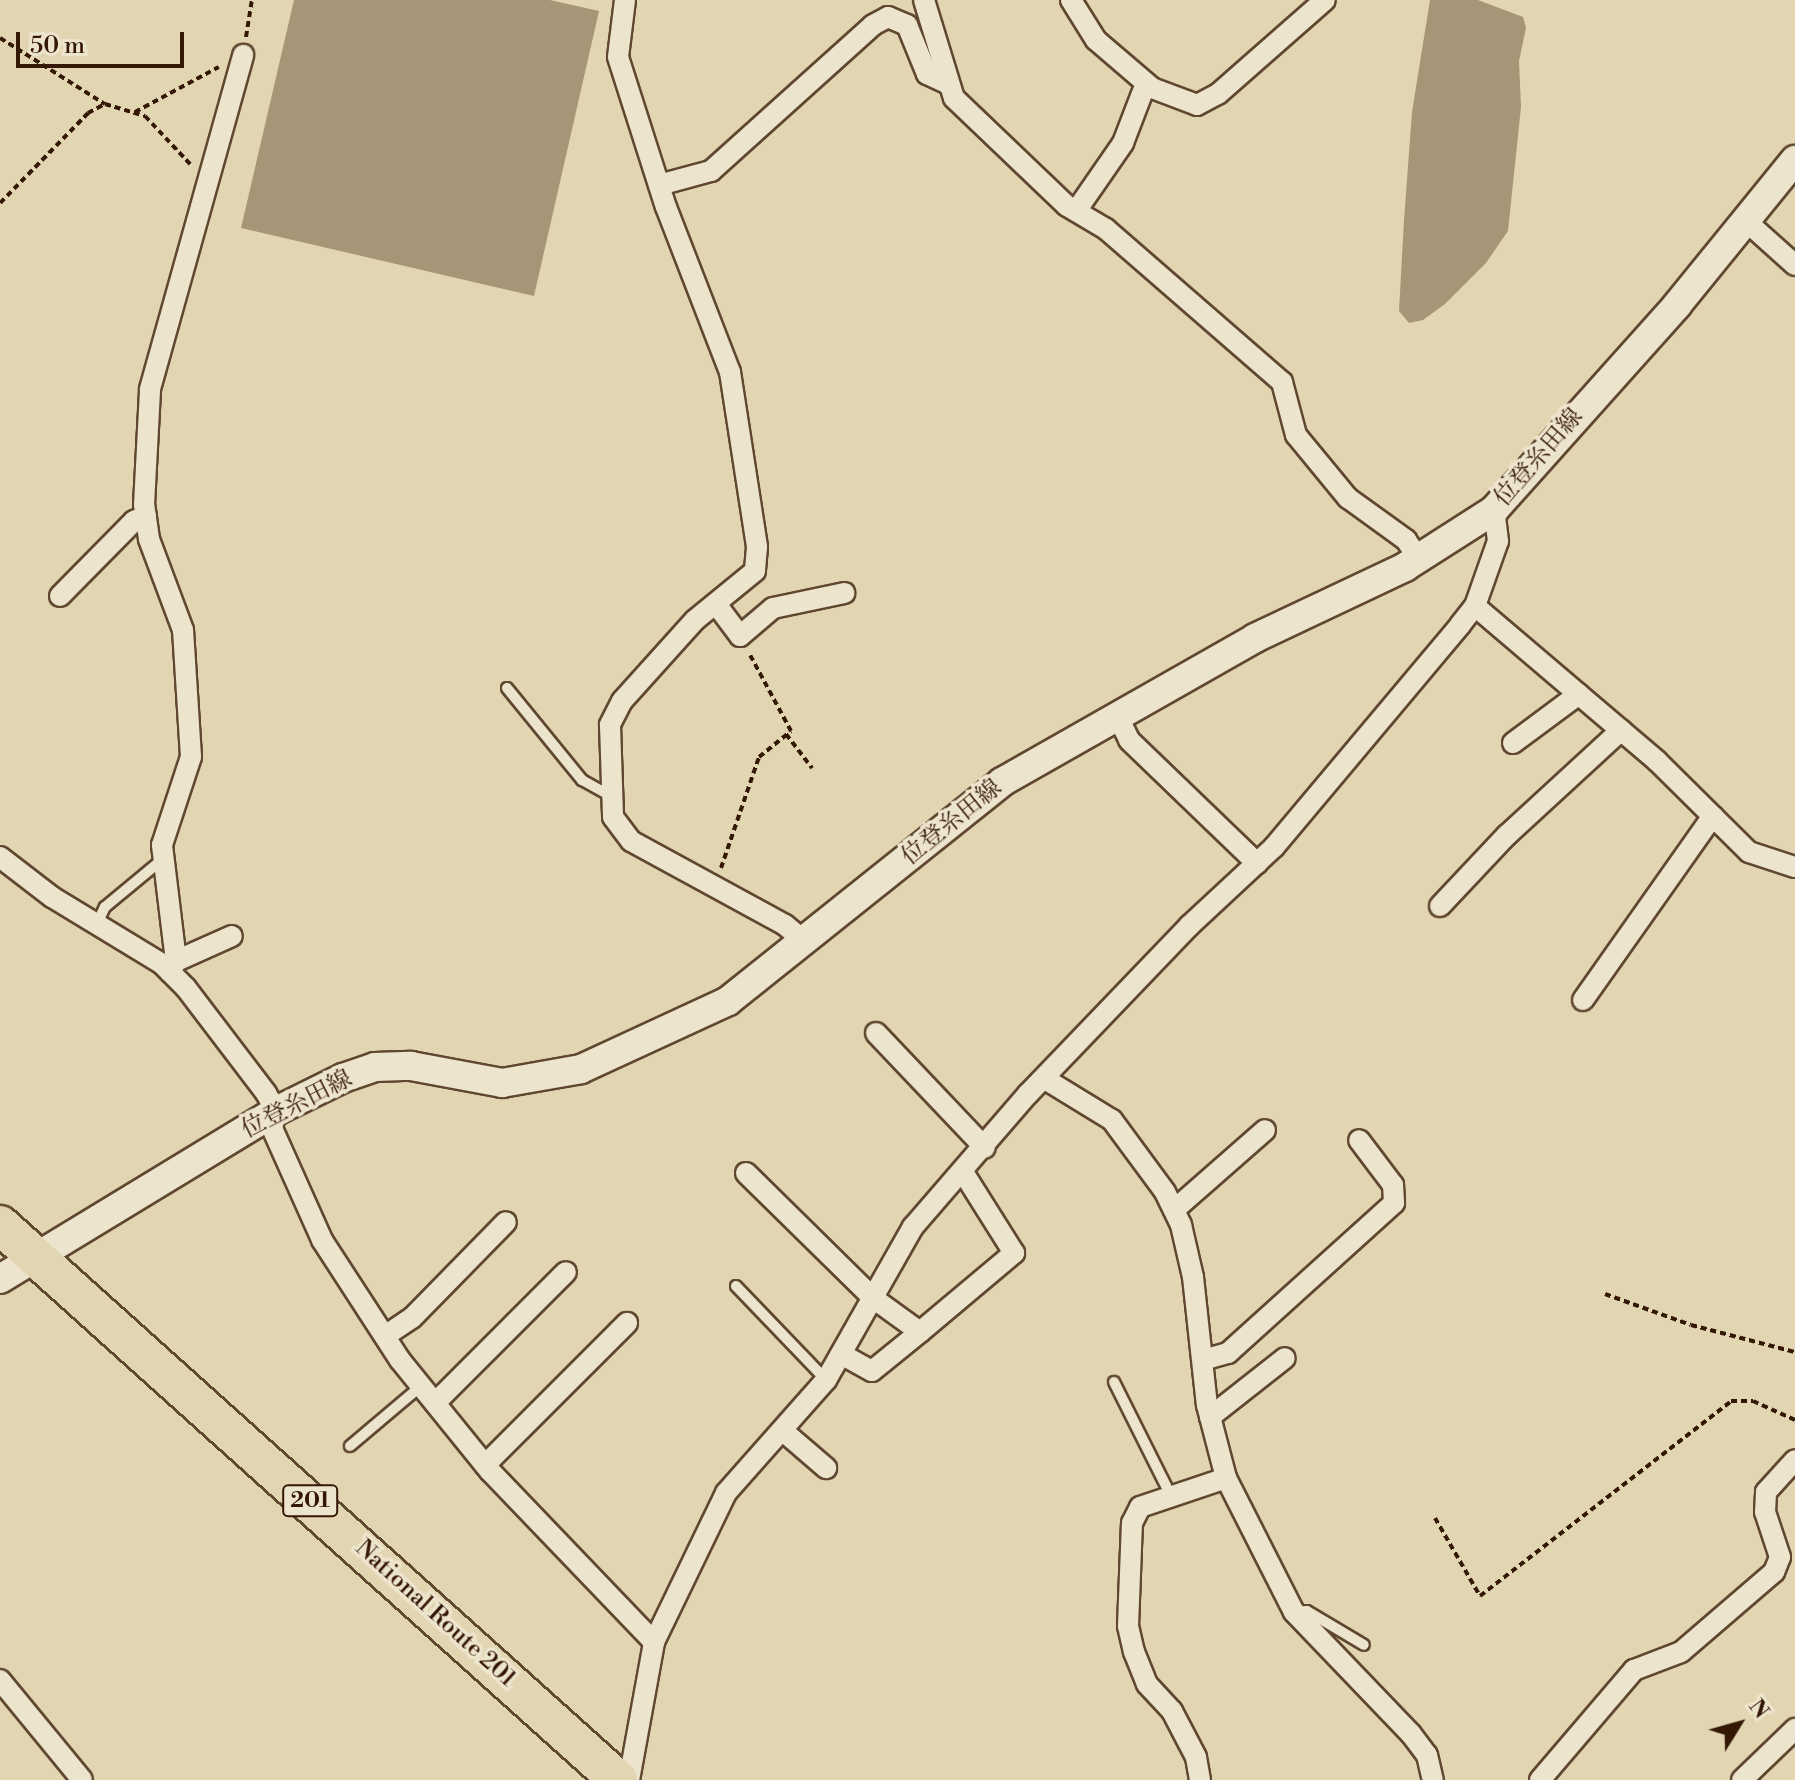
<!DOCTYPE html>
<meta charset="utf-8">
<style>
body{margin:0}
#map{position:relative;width:1795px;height:1780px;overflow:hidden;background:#e2d6b2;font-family:"Libre Bodoni","Noto Serif JP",serif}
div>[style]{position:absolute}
.water>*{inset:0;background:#a79577}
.path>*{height:4px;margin-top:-2px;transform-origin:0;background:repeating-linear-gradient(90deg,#341704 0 6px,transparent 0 10px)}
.roads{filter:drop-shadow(2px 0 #604730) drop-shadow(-2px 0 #604730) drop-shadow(0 2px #604730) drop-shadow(0 -2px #604730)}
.lane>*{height:10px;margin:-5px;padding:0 5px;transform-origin:5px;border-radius:5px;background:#ece4cd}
.street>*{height:20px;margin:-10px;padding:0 10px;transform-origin:10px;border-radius:10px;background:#ece4cd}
.secondary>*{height:28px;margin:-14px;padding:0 14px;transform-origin:14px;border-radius:14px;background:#ece4cd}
.highway>*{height:38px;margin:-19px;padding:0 19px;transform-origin:19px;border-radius:19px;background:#e2d6b2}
span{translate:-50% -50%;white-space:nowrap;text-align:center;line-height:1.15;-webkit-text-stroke:7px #ece4cd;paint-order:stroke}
.shield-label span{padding:2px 6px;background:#ece4cd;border:2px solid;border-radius:6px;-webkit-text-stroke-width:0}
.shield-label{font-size:22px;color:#341704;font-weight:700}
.street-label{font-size:24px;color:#341704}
.north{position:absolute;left:1699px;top:1684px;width:80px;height:80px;-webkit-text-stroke:6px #ece4cd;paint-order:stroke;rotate:53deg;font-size:22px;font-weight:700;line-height:32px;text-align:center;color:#341704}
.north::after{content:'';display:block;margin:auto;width:28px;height:36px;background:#341704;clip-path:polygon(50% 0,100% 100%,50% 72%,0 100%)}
.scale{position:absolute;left:16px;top:32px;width:168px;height:36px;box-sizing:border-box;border:4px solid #341704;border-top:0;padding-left:10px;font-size:24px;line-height:28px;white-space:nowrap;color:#341704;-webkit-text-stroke:6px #ece4cd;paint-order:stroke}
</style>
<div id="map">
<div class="water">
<i style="clip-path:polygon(294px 0,550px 0,599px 11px,534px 296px,241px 228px)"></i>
<i style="clip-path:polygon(1430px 0,1478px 0,1523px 17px,1526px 28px,1519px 61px,1521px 107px,1508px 231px,1486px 263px,1445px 304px,1423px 320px,1409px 323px,1399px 311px,1404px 220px,1412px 112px)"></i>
</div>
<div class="path">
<i style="left:246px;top:37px;width:37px;rotate:-81deg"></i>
<i style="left:0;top:38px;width:124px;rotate:32.2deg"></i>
<i style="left:135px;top:112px;width:95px;rotate:-28.2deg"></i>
<i style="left:0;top:203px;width:126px;rotate:-45.6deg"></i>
<i style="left:88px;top:113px;width:19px;rotate:-28deg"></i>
<i style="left:105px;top:104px;width:42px;rotate:16.7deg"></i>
<i style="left:145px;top:116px;width:66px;rotate:46.8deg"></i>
<i style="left:786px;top:734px;width:43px;rotate:52.6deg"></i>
<i style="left:721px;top:868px;width:117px;rotate:-71.1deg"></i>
<i style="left:759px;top:757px;width:41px;rotate:-39.1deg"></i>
<i style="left:791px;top:731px;width:89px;rotate:-118.3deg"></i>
<i style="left:1605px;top:1294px;width:91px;rotate:19.8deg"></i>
<i style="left:1691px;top:1325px;width:107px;rotate:14.6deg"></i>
<i style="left:1435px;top:1518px;width:90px;rotate:60deg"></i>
<i style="left:1480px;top:1596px;width:318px;rotate:-37.8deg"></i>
<i style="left:1731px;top:1401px;width:22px"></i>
<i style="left:1753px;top:1401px;width:46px;rotate:24.3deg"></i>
</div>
<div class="roads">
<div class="lane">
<i style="left:507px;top:688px;width:119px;rotate:50.8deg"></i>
<i style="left:582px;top:780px;width:33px;rotate:29deg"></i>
<i style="left:96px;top:926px;width:21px;rotate:-65deg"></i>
<i style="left:105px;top:907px;width:75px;rotate:-39.6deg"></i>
<i style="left:736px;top:1286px;width:130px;rotate:46.2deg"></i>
<i style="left:1114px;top:1382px;width:125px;rotate:63.4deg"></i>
<i style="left:350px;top:1446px;width:93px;rotate:-40.2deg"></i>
<i style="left:1296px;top:1612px;width:11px;rotate:-5deg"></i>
<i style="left:1307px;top:1611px;width:66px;rotate:30.8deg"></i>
</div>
<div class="street">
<i style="left:625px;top:0;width:57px;rotate:97deg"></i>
<i style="left:618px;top:57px;width:157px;rotate:72.3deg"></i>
<i style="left:666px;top:207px;width:177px;rotate:68.8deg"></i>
<i style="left:730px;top:372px;width:177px;rotate:81.2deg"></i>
<i style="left:757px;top:547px;width:24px;rotate:95deg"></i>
<i style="left:755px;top:571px;width:77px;rotate:140.8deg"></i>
<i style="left:695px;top:620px;width:109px;rotate:132deg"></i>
<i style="left:622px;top:701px;width:27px;rotate:117deg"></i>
<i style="left:610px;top:725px;width:92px;rotate:88.1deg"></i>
<i style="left:613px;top:817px;width:30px;rotate:53deg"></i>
<i style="left:631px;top:841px;width:175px;rotate:28.6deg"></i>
<i style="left:785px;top:925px;width:26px;rotate:40deg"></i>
<i style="left:924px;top:0;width:102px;rotate:73deg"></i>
<i style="left:954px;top:98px;width:156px;rotate:43.7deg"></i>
<i style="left:1067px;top:206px;width:45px;rotate:30.5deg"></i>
<i style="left:1106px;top:229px;width:233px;rotate:41deg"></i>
<i style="left:1282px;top:382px;width:55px;rotate:75.2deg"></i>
<i style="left:1296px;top:435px;width:82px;rotate:50.5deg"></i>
<i style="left:1348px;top:498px;width:72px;rotate:35.9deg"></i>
<i style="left:1406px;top:540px;width:23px;rotate:56deg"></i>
<i style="left:1071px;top:0;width:47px;rotate:58deg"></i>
<i style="left:1096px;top:40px;width:74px;rotate:40.6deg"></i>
<i style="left:1152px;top:88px;width:48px;rotate:20.7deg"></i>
<i style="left:1197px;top:105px;width:24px;rotate:-28deg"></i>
<i style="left:1218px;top:94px;width:142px;rotate:-41.3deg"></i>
<i style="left:659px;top:185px;width:54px;rotate:-15.1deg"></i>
<i style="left:711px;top:171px;width:218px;rotate:-42deg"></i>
<i style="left:873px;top:25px;width:17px;rotate:-28deg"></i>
<i style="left:888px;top:17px;width:21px;rotate:23deg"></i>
<i style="left:907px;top:25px;width:53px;rotate:67.8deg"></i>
<i style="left:927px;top:74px;width:23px;rotate:25deg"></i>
<i style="left:1076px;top:211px;width:83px;rotate:-55.3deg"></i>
<i style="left:1123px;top:143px;width:64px;rotate:-69deg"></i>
<i style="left:1746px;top:221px;width:66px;rotate:41.9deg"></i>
<i style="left:60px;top:596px;width:105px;rotate:-45.4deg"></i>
<i style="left:134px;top:521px;width:13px;rotate:-23deg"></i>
<i style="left:716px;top:604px;width:40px;rotate:53deg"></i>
<i style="left:740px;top:636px;width:43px;rotate:-40.3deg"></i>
<i style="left:773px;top:608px;width:73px;rotate:-11.9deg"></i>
<i style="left:1475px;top:606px;width:239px;rotate:40.4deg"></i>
<i style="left:1657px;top:761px;width:129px;rotate:44.7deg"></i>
<i style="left:1749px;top:852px;width:48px;rotate:18.1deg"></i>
<i style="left:1118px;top:717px;width:25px;rotate:64deg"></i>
<i style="left:1129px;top:740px;width:178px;rotate:43.9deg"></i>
<i style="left:1513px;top:743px;width:82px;rotate:-36.6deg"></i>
<i style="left:0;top:857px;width:66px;rotate:37.6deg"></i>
<i style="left:52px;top:897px;width:129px;rotate:31.3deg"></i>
<i style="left:162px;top:964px;width:34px;rotate:45deg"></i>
<i style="left:186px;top:988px;width:132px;rotate:52.7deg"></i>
<i style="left:266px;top:1093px;width:21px;rotate:61deg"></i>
<i style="left:276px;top:1111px;width:17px;rotate:103deg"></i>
<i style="left:272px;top:1128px;width:123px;rotate:65.9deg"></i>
<i style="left:322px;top:1240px;width:143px;rotate:57deg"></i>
<i style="left:400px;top:1360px;width:143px;rotate:51deg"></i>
<i style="left:490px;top:1471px;width:237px;rotate:46.2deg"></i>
<i style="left:1440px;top:906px;width:98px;rotate:-46.7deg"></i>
<i style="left:1507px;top:835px;width:155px;rotate:-42.6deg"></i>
<i style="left:176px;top:961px;width:61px;rotate:-24.1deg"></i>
<i style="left:170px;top:972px;width:13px;rotate:-61deg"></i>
<i style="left:176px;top:961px;width:117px;rotate:-96.9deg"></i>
<i style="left:162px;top:845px;width:93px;rotate:-71.8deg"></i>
<i style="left:191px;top:757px;width:127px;rotate:-93.6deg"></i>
<i style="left:183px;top:630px;width:97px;rotate:-110.5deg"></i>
<i style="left:149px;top:539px;width:34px;rotate:-98deg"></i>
<i style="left:144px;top:505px;width:116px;rotate:-87deg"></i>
<i style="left:150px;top:389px;width:347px;rotate:-74.4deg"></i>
<i style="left:1583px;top:1000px;width:225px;rotate:-54.8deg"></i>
<i style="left:876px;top:1033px;width:158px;rotate:46.5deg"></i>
<i style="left:1045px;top:1079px;width:79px;rotate:31.5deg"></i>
<i style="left:1112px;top:1120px;width:89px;rotate:53.6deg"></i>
<i style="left:1165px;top:1192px;width:37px;rotate:64deg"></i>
<i style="left:1181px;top:1225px;width:53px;rotate:77deg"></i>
<i style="left:1193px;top:1277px;width:129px;rotate:83.8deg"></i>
<i style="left:1207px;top:1405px;width:75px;rotate:75.4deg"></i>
<i style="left:1226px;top:1478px;width:150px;rotate:63.1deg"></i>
<i style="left:1294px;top:1612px;width:169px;rotate:46.2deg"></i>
<i style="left:1411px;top:1734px;width:26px;rotate:53deg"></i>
<i style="left:1427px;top:1755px;width:26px;rotate:77deg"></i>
<i style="left:746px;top:1173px;width:178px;rotate:44.5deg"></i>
<i style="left:873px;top:1298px;width:58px;rotate:35.9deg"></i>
<i style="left:920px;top:1332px;width:123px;rotate:-40deg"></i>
<i style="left:1014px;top:1253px;width:96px;rotate:-122.2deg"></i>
<i style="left:1174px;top:1210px;width:121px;rotate:-41.3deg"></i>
<i style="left:385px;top:1336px;width:32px;rotate:-34deg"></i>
<i style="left:412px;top:1318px;width:134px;rotate:-45.6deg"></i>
<i style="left:841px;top:1354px;width:35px;rotate:29deg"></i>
<i style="left:872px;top:1371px;width:62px;rotate:-39.1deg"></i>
<i style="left:1203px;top:1360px;width:26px;rotate:-16deg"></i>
<i style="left:1228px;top:1353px;width:224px;rotate:-42.1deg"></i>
<i style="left:1394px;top:1203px;width:18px;rotate:-93deg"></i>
<i style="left:1393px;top:1185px;width:56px;rotate:-127.1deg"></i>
<i style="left:435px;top:1403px;width:185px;rotate:-45deg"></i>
<i style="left:1210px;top:1417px;width:95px;rotate:-38.2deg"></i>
<i style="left:783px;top:1431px;width:57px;rotate:40.7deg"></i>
<i style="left:485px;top:1465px;width:201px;rotate:-45deg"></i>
<i style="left:0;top:1680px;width:129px;rotate:50.6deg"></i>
<i style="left:629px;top:1780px;width:140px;rotate:-79.7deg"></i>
<i style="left:654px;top:1642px;width:165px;rotate:-64.2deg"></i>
<i style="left:726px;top:1493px;width:151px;rotate:-48.5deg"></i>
<i style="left:826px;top:1380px;width:176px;rotate:-60.4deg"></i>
<i style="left:913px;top:1227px;width:176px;rotate:-49.2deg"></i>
<i style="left:1028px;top:1094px;width:233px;rotate:-46.2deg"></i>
<i style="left:1189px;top:926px;width:116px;rotate:-42.9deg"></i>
<i style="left:1274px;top:847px;width:290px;rotate:-50deg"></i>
<i style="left:1460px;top:625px;width:24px;rotate:-52deg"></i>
<i style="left:1475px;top:606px;width:69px;rotate:-70.5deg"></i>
<i style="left:1498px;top:541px;width:31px;rotate:-97deg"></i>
<i style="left:1200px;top:1780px;width:23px;rotate:-100deg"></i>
<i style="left:1196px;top:1757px;width:52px;rotate:-117.6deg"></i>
<i style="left:1172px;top:1711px;width:37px;rotate:-133deg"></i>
<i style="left:1147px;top:1684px;width:35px;rotate:-112deg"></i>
<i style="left:1134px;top:1652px;width:27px;rotate:-103deg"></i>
<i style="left:1128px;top:1626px;width:103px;rotate:-87.8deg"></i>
<i style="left:1132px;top:1523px;width:18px;rotate:-63deg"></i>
<i style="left:1140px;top:1507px;width:91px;rotate:-18.6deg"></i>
<i style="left:1540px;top:1780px;width:145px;rotate:-49.5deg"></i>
<i style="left:1634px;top:1670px;width:50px;rotate:-21deg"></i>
<i style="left:1681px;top:1652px;width:123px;rotate:-40.7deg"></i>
<i style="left:1774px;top:1572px;width:16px;rotate:-68deg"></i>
<i style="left:1780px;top:1557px;width:47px;rotate:-108.4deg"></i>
<i style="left:1765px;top:1512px;width:20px;rotate:-87deg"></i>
<i style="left:1766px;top:1492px;width:43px;rotate:-47.8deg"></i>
<i style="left:1742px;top:1780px;width:74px;rotate:-43.9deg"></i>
</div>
<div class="secondary">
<i style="left:0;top:1279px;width:323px;rotate:-31.3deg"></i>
<i style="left:276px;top:1111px;width:75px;rotate:-26.2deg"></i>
<i style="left:343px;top:1078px;width:34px;rotate:-19deg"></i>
<i style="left:375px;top:1067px;width:36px;rotate:-2deg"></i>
<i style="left:411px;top:1066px;width:93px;rotate:10.6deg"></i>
<i style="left:502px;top:1083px;width:80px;rotate:-10deg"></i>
<i style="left:581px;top:1069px;width:162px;rotate:-24.8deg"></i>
<i style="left:728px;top:1001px;width:351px;rotate:-38.6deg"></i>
<i style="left:1002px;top:782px;width:291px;rotate:-29.6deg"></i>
<i style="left:1255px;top:638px;width:166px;rotate:-25.3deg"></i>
<i style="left:1405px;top:567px;width:106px;rotate:-32.6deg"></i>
<i style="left:1494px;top:510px;width:275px;rotate:-48.2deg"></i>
<i style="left:1677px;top:305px;width:187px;rotate:-50.9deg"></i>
</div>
<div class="highway">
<i style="left:0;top:1225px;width:831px;rotate:41.93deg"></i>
</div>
</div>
<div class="shield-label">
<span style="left:310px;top:1501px">201</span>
</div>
<div class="street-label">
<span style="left:1539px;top:458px;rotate:-49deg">位登糸田線</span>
<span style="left:952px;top:823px;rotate:-39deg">位登糸田線</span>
<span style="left:297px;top:1105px;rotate:-27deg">位登糸田線</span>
<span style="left:435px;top:1614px;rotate:42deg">National Route 201</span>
</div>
<div class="north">N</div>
<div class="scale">50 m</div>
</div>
